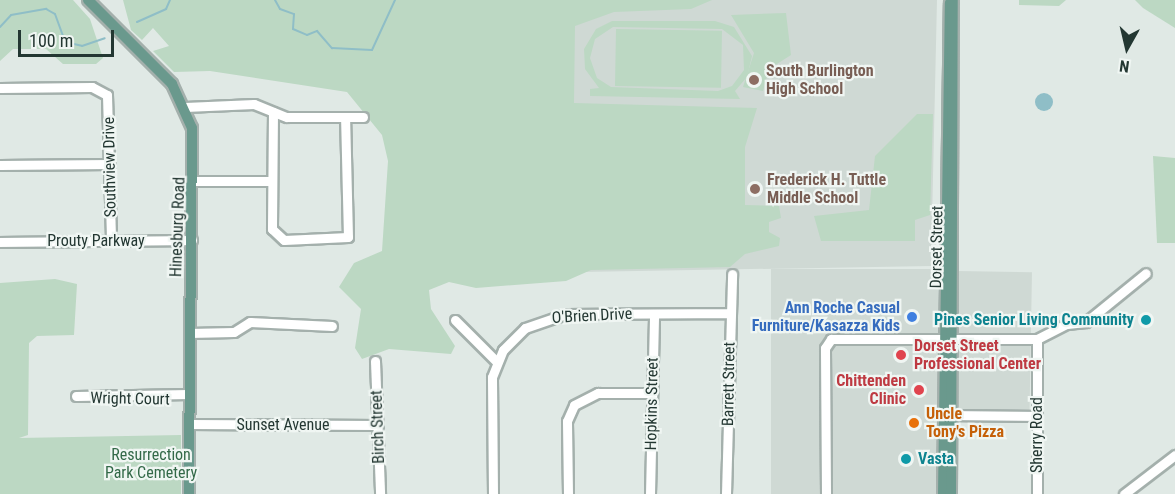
<!DOCTYPE html>
<style>
body{margin:0}
#map{position:relative;width:1175px;height:494px;overflow:hidden;background:#e0e9e5;font-family:"Roboto Condensed",sans-serif}
div>[style]{position:absolute}
.built>*{inset:0;background:#cfd9d4;transform-origin:0 0}
.green>*{inset:0;background:#bcd8c3;transform-origin:0 0}
.water>*{inset:0;background:#8fbec7}
.round{border-radius:50%}
.stream>*{height:2px;margin:-1px;padding:0 1px;transform-origin:1px;border-radius:1px;background:#8fbec7}
.roads{filter:drop-shadow(2px 0 #a4b0ac) drop-shadow(-2px 0 #a4b0ac) drop-shadow(0 2px #a4b0ac) drop-shadow(0 -2px #a4b0ac)}
.minor>*{height:9px;margin:-4.5px;padding:0 4.5px;transform-origin:4.5px;border-radius:4.5px;background:#fff}
.major>*{height:10px;margin:-5px;padding:0 5px;transform-origin:5px;border-radius:5px;background:#6a998d}
.dots>*{width:16px;height:16px;translate:-50% -50%;box-sizing:border-box;border:3px solid #f0f6f3;border-radius:50%}
span{translate:-50% -50%;white-space:nowrap;text-align:center;line-height:1.15;-webkit-text-stroke:4.5px #f0f6f3;paint-order:stroke}
.education-label{font-size:16px;color:#785e54;font-weight:700}
.left{translate:0 -50%;text-align:left}
.street-label{font-size:16px;color:#233732}
.shop-label{font-size:16px;color:#366cbe;font-weight:700}
.right{translate:-100% -50%;text-align:right}
.culture-label{font-size:16px;color:#0d838f;font-weight:700}
.health-label{font-size:16px;color:#be3a42;font-weight:700}
.food-label{font-size:16px;color:#c56008;font-weight:700}
.park-label{font-size:16px;color:#336948}
.north{position:absolute;left:1097px;top:18px;width:60px;height:60px;-webkit-text-stroke:4px #f0f6f3;paint-order:stroke;rotate:188deg;font-size:16px;font-weight:700;line-height:24px;text-align:center;color:#233732}
.north::after{content:'';display:block;margin:auto;width:21px;height:27px;background:#233732;clip-path:polygon(50% 0,100% 100%,50% 72%,0 100%)}
.scale{position:absolute;left:18px;top:30px;width:96px;height:27px;box-sizing:border-box;border:3px solid #233732;border-top:0;padding-left:8px;font-size:18px;line-height:21px;white-space:nowrap;color:#233732;-webkit-text-stroke:4px #f0f6f3;paint-order:stroke}
</style>
<div id="map">
<div class="built">
<i style="clip-path:polygon(577px 0,937px 0,931px 266px,580px 272px,571px 55px)"></i>
<i style="left:938px;top:269px;width:225px;height:167px;rotate:90deg"></i>
<i style="left:957px;top:271px;width:75px;height:139px;rotate:1deg"></i>
</div>
<div class="green">
<i style="clip-path:polygon(0 0,73px 0,90px 19px,103px 58px,96px 64px,63px 64px,46px 49px,13px 49px,0 61px)"></i>
<i style="clip-path:polygon(123px 0,712px 0,691px 9px,614px 12px,575px 26px,574px 103px,757px 108px,745px 147px,745px 205px,779px 206px,781px 218px,769px 222px,769px 232px,780px 238px,779px 246px,745px 254px,730px 267px,591px 270px,566px 281px,476px 288px,449px 282px,429px 290px,431px 309px,455px 346px,451px 354px,389px 349px,362px 359px,355px 348px,361px 309px,339px 287px,354px 263px,382px 251px,388px 161px,382px 135px,347px 92px,210px 71px,174px 72px,153px 51px,169px 46px,153px 28px,142px 40px,131px 30px)"></i>
<i style="clip-path:polygon(1019px 0,1066px 0,1059px 6px,1019px 5px)"></i>
<i style="clip-path:polygon(1135px 0,1175px 0,1175px 28px,1143px 8px)"></i>
<i style="clip-path:polygon(786px 13px,791px 55px,769px 69px,763px 91px,743px 87px,754px 53px,731px 15px)"></i>
<i style="clip-path:polygon(evenodd,612px 21px,715px 21px,734px 27px,752px 56px,747px 77px,735px 91px,740px 99px,590px 96px,590px 89px,599px 88px,585px 69px,584px 49px,596px 29px,612px 21px,613px 27px,722px 29px,743px 45px,744px 70px,732px 86px,718px 91px,611px 87px,597px 78px,590px 58px,595px 39px,613px 27px)"></i>
<i style="left:616px;top:29px;width:106px;height:57px;rotate:1deg"></i>
<i style="clip-path:polygon(917px 114px,933px 114px,930px 215px,915px 220px,915px 241px,821px 241px,814px 216px,869px 210px,875px 156px)"></i>
<i style="clip-path:polygon(1153px 156px,1175px 158px,1175px 243px,1157px 243px)"></i>
<i style="clip-path:polygon(55px 279px,77px 284px,74px 335px,37px 336px,29px 343px,28px 435px,19px 438px,181px 435px,181px 494px,0 494px,0 283px)"></i>
</div>
<div class="water">
<i class="round" style="left:1035px;top:93px;width:18px;height:18px"></i>
</div>
<div class="stream">
<i style="left:275px;top:0;width:10px;rotate:61deg"></i>
<i style="left:280px;top:9px;width:15px;rotate:20deg"></i>
<i style="left:294px;top:14px;width:15px;rotate:94deg"></i>
<i style="left:293px;top:29px;width:15px;rotate:23deg"></i>
<i style="left:307px;top:35px;width:11px;rotate:-22deg"></i>
<i style="left:317px;top:31px;width:23px;rotate:49deg"></i>
<i style="left:332px;top:48px;width:40px;rotate:2.9deg"></i>
<i style="left:372px;top:50px;width:55px;rotate:-65.3deg"></i>
<i style="left:137px;top:22px;width:32px;rotate:-24deg"></i>
<i style="left:166px;top:9px;width:10px;rotate:-66deg"></i>
<i style="left:0;top:27px;width:16px;rotate:-47deg"></i>
<i style="left:11px;top:15px;width:36px;rotate:-10deg"></i>
<i style="left:46px;top:9px;width:10px;rotate:29deg"></i>
<i style="left:55px;top:14px;width:30px;rotate:70deg"></i>
<i style="left:65px;top:42px;width:17px;rotate:13deg"></i>
<i style="left:82px;top:46px;width:24px;rotate:-19deg"></i>
</div>
<div class="roads">
<div class="minor">
<i style="left:0;top:88px;width:92px;rotate:-0.6deg"></i>
<i style="left:92px;top:87px;width:17px;rotate:28deg"></i>
<i style="left:107px;top:95px;width:146px;rotate:88.4deg"></i>
<i style="left:185px;top:107px;width:69px;rotate:-2.5deg"></i>
<i style="left:254px;top:104px;width:35px;rotate:22deg"></i>
<i style="left:287px;top:117px;width:76px"></i>
<i style="left:273px;top:112px;width:117px;rotate:90.5deg"></i>
<i style="left:272px;top:229px;width:16px;rotate:43deg"></i>
<i style="left:284px;top:240px;width:64px;rotate:-2.7deg"></i>
<i style="left:348px;top:237px;width:120px;rotate:-91.4deg"></i>
<i style="left:0;top:165px;width:110px;rotate:-0.5deg"></i>
<i style="left:194px;top:181px;width:78px"></i>
<i style="left:0;top:242px;width:192px;rotate:-0.6deg"></i>
<i style="left:455px;top:320px;width:59px;rotate:45deg"></i>
<i style="left:189px;top:333px;width:45px;rotate:-1.3deg"></i>
<i style="left:234px;top:332px;width:19px;rotate:-32deg"></i>
<i style="left:250px;top:322px;width:82px;rotate:2.8deg"></i>
<i style="left:1037px;top:339px;width:155px;rotate:90deg"></i>
<i style="left:375px;top:361px;width:133px;rotate:87.8deg"></i>
<i style="left:76px;top:396px;width:113px;rotate:-1deg"></i>
<i style="left:951px;top:415px;width:86px;rotate:0.7deg"></i>
<i style="left:189px;top:424px;width:188px;rotate:0.3deg"></i>
<i style="left:493px;top:494px;width:117px;rotate:-90.5deg"></i>
<i style="left:492px;top:377px;width:29px;rotate:-68deg"></i>
<i style="left:503px;top:350px;width:31px;rotate:-45deg"></i>
<i style="left:525px;top:328px;width:43px;rotate:-18.9deg"></i>
<i style="left:566px;top:314px;width:164px;rotate:-0.3deg"></i>
<i style="left:568px;top:494px;width:73px;rotate:-90.8deg"></i>
<i style="left:567px;top:421px;width:17px;rotate:-66deg"></i>
<i style="left:574px;top:405px;width:27px;rotate:-27deg"></i>
<i style="left:598px;top:393px;width:54px"></i>
<i style="left:650px;top:494px;width:180px;rotate:-88.7deg"></i>
<i style="left:726px;top:494px;width:220px;rotate:-88.4deg"></i>
<i style="left:826px;top:494px;width:146px;rotate:-90.4deg"></i>
<i style="left:825px;top:348px;width:11px;rotate:-56deg"></i>
<i style="left:831px;top:339px;width:206px"></i>
<i style="left:1037px;top:339px;width:34px;rotate:-27deg"></i>
<i style="left:1067px;top:324px;width:19px;rotate:-6deg"></i>
<i style="left:1086px;top:322px;width:77px;rotate:-39.2deg"></i>
<i style="left:1124px;top:494px;width:64px;rotate:-37.4deg"></i>
</div>
<div class="major">
<i style="left:88px;top:0;width:119px;rotate:45deg"></i>
<i style="left:172px;top:84px;width:48px;rotate:65.6deg"></i>
<i style="left:192px;top:128px;width:366px;rotate:90.5deg"></i>
<i style="left:943px;top:494px;width:491px;rotate:-89.2deg"></i>
<i style="left:951px;top:494px;width:494px;rotate:-89.8deg"></i>
</div>
</div>
<div class="dots">
<i style="left:754px;top:80px;background:#8d6e63"></i>
<i style="left:755px;top:189px;background:#8d6e63"></i>
<i style="left:912px;top:317px;background:#3f7fe0"></i>
<i style="left:1146px;top:320px;background:#0f9aa8"></i>
<i style="left:901px;top:355px;background:#e0444e"></i>
<i style="left:919px;top:390px;background:#e0444e"></i>
<i style="left:914px;top:423px;background:#e8710a"></i>
<i style="left:906px;top:459px;background:#0f9aa8"></i>
</div>
<div class="education-label">
<span class="left" style="left:766px;top:80px">South Burlington<br>High School</span>
<span class="left" style="left:767px;top:189px">Frederick H. Tuttle<br>Middle School</span>
</div>
<div class="street-label">
<span style="left:110px;top:167px;rotate:-91deg">Southview Drive</span>
<span style="left:178px;top:227px;rotate:-88deg">Hinesburg Road</span>
<span style="left:96px;top:241px">Prouty Parkway</span>
<span style="left:937px;top:247px;rotate:-89deg">Dorset Street</span>
<span style="left:592px;top:316px;rotate:-3deg">O'Brien Drive</span>
<span style="left:729px;top:384px;rotate:-89deg">Barrett Street</span>
<span style="left:130px;top:399px;rotate:1deg">Wright Court</span>
<span style="left:652px;top:404px;rotate:-89deg">Hopkins Street</span>
<span style="left:283px;top:425px">Sunset Avenue</span>
<span style="left:378px;top:427px;rotate:-92deg">Birch Street</span>
<span style="left:1037px;top:435px;rotate:-90deg">Sherry Road</span>
</div>
<div class="shop-label">
<span class="right" style="left:900px;top:317px">Ann Roche Casual<br>Furniture/Kasazza Kids</span>
</div>
<div class="culture-label">
<span class="right" style="left:1134px;top:320px">Pines Senior Living Community</span>
<span class="left" style="left:918px;top:459px">Vasta</span>
</div>
<div class="health-label">
<span class="left" style="left:914px;top:355px">Dorset Street<br>Professional Center</span>
<span class="right" style="left:906px;top:390px">Chittenden<br>Clinic</span>
</div>
<div class="food-label">
<span class="left" style="left:926px;top:423px">Uncle<br>Tony's Pizza</span>
</div>
<div class="park-label">
<span style="left:151px;top:464px">Resurrection<br>Park Cemetery</span>
</div>
<div class="north">N</div>
<div class="scale">100 m</div>
</div>
